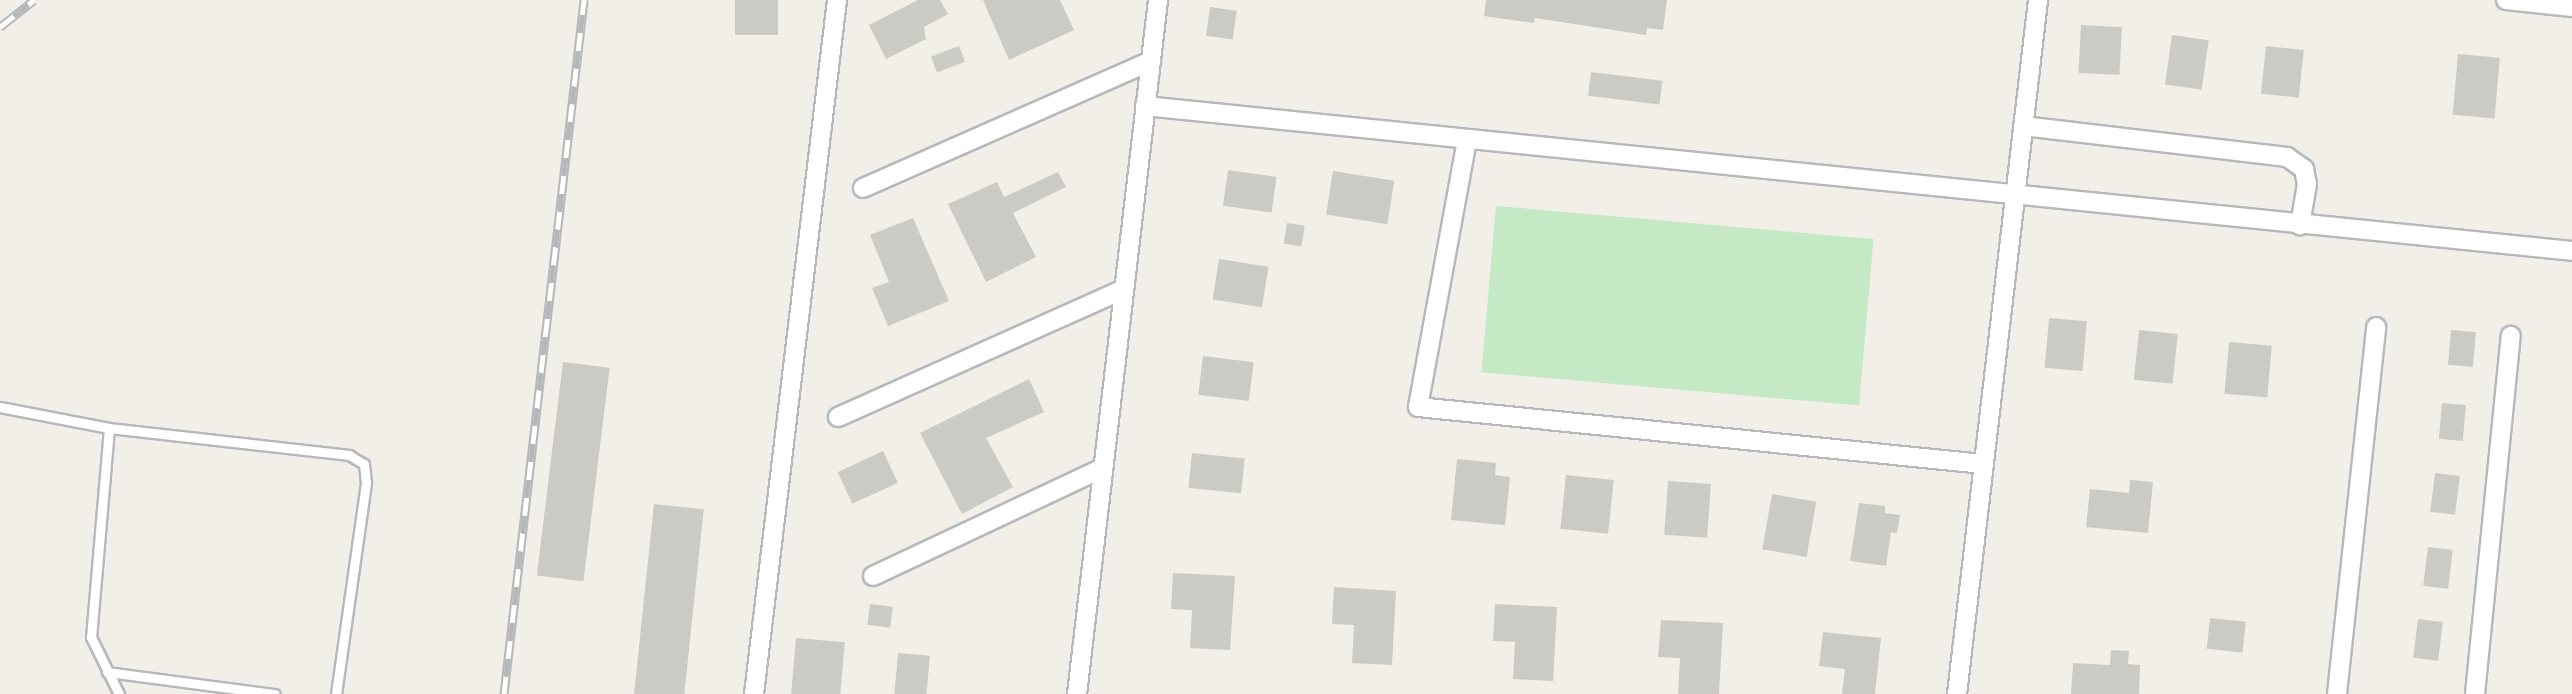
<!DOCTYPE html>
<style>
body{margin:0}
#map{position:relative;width:2572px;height:694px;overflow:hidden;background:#f1efe8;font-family:"Asap Condensed",sans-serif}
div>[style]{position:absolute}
.green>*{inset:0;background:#c5e8c5;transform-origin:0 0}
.building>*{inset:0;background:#cccac5;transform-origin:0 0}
.roads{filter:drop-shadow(2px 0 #b5b8bc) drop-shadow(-2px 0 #b5b8bc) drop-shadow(0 2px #b5b8bc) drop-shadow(0 -2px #b5b8bc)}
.lane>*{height:9px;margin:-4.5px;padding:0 4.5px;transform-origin:4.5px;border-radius:4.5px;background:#fff}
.street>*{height:18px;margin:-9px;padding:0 9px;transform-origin:9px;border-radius:9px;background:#fff}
.rail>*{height:9px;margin-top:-4.5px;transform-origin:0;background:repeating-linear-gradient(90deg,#fff 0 18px,#b6b7b8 0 36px);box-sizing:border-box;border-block:2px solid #b6b7b8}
span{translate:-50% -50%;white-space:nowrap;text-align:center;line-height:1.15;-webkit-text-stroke:6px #fff;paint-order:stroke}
</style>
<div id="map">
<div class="green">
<i style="left:1496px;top:206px;width:379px;height:167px;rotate:5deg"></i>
</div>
<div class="building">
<i style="left:735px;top:0;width:43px;height:35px"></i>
<i style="clip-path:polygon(918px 0,940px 0,948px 14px,924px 27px,926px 39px,886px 59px,869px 25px)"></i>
<i style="clip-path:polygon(983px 0,1060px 0,1074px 30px,1009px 60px)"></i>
<i style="clip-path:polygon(1486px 0,1667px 0,1663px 30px,1647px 28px,1646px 35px,1535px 18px,1534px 23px,1484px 16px)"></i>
<i style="left:1210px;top:7px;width:27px;height:29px;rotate:8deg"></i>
<i style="left:2081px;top:25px;width:41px;height:48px;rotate:3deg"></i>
<i style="left:2172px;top:35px;width:37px;height:50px;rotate:8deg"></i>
<i style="left:959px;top:46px;width:17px;height:30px;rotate:69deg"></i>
<i style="left:2266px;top:46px;width:38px;height:48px;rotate:6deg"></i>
<i style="left:2458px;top:54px;width:42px;height:61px;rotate:5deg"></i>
<i style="left:1591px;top:72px;width:72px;height:24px;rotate:7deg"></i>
<i style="left:1228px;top:170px;width:49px;height:36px;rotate:8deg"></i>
<i style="left:1333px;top:171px;width:62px;height:44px;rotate:9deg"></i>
<i style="clip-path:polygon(1058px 172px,1066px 187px,1013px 213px,1036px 257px,986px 282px,948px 204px,997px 182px,1004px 197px)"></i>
<i style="clip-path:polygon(913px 218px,949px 301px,888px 326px,872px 288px,889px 282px,870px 235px)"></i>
<i style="left:1287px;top:223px;width:18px;height:21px;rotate:9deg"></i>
<i style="left:1219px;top:259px;width:50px;height:41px;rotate:9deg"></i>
<i style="left:2049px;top:318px;width:38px;height:50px;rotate:5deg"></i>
<i style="left:2139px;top:330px;width:39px;height:50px;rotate:6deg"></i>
<i style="left:2451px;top:330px;width:25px;height:35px;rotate:5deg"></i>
<i style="left:2229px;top:342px;width:43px;height:52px;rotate:5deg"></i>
<i style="left:1203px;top:356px;width:51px;height:39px;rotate:7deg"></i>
<i style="left:563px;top:362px;width:47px;height:215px;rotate:7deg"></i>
<i style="clip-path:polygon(1029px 379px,1044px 412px,986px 438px,1013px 487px,962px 514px,920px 433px)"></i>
<i style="left:2442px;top:403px;width:24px;height:36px;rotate:5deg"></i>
<i style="left:883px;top:451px;width:35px;height:50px;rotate:65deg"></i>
<i style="left:1192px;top:453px;width:53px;height:35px;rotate:6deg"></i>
<i style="clip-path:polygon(1457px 459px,1496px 463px,1495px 475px,1510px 477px,1505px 525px,1451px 520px)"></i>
<i style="left:2435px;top:473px;width:25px;height:39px;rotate:7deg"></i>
<i style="left:1566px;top:475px;width:48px;height:54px;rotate:6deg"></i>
<i style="clip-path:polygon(2130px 480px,2153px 482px,2148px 533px,2086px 527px,2090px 489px,2129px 493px)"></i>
<i style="left:1668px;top:481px;width:43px;height:54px;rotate:4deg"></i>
<i style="left:1772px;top:494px;width:45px;height:56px;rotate:10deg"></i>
<i style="clip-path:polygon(1859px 503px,1885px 506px,1885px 513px,1900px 515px,1897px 533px,1891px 532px,1886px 566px,1850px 561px)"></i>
<i style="left:654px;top:504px;width:50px;height:191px;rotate:6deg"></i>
<i style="left:2428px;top:547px;width:25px;height:39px;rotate:7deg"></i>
<i style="clip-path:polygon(1173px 573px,1235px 576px,1230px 650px,1190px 648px,1192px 610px,1171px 609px)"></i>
<i style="clip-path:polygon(1334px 587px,1396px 591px,1392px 665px,1352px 663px,1354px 625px,1332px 624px)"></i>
<i style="left:870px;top:604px;width:23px;height:21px;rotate:7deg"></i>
<i style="clip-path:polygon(1495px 604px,1557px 607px,1553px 681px,1513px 679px,1515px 642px,1493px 641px)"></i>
<i style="left:2210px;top:618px;width:36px;height:31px;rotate:6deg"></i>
<i style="left:2418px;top:619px;width:25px;height:39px;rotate:7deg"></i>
<i style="clip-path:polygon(1661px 620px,1723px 623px,1719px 694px,1678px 694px,1680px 658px,1658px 657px)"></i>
<i style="clip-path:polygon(1823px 632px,1881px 638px,1875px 694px,1842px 694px,1845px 669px,1819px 666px)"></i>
<i style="left:796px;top:638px;width:49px;height:56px;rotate:5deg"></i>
<i style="clip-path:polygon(2111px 650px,2129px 651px,2128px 664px,2140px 665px,2139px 694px,2071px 694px,2073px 663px,2110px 665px)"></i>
<i style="left:898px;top:653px;width:32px;height:41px;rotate:5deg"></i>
</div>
<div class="roads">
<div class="lane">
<i style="left:0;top:407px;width:111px;rotate:10.9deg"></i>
<i style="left:109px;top:428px;width:242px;rotate:6.4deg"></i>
<i style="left:349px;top:455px;width:17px;rotate:31deg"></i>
<i style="left:364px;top:464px;width:19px;rotate:84deg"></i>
<i style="left:366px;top:483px;width:213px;rotate:98.1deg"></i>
<i style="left:109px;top:428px;width:210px;rotate:94.9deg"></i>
<i style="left:91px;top:637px;width:64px;rotate:63.8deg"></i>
<i style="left:107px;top:672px;width:169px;rotate:7.5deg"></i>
</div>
<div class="street">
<i style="left:2506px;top:0;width:66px;rotate:6.1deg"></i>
<i style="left:1145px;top:106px;width:1434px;rotate:5.8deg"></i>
<i style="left:2023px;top:126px;width:266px;rotate:6.7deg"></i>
<i style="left:2287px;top:157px;width:21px;rotate:35deg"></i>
<i style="left:2304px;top:169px;width:15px;rotate:79deg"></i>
<i style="left:2307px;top:184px;width:42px;rotate:99.7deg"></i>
<i style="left:1467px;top:140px;width:271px;rotate:100.4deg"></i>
<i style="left:1418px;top:407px;width:568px;rotate:5.76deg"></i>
<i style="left:863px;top:188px;width:315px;rotate:-23.8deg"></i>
<i style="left:838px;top:417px;width:313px;rotate:-24.1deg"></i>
<i style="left:873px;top:576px;width:254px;rotate:-25.2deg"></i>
<i style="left:754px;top:694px;width:699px;rotate:-83.18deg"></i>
<i style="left:1077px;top:694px;width:699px;rotate:-83.34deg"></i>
<i style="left:1957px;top:694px;width:699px;rotate:-83.34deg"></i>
<i style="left:2337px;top:694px;width:369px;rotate:-83.9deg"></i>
<i style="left:2475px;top:694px;width:360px;rotate:-84.3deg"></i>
</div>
</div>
<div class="rail">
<i style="left:0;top:27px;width:43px;rotate:-38.5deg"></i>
<i style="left:504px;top:694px;width:699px;rotate:-83.42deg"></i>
</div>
</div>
